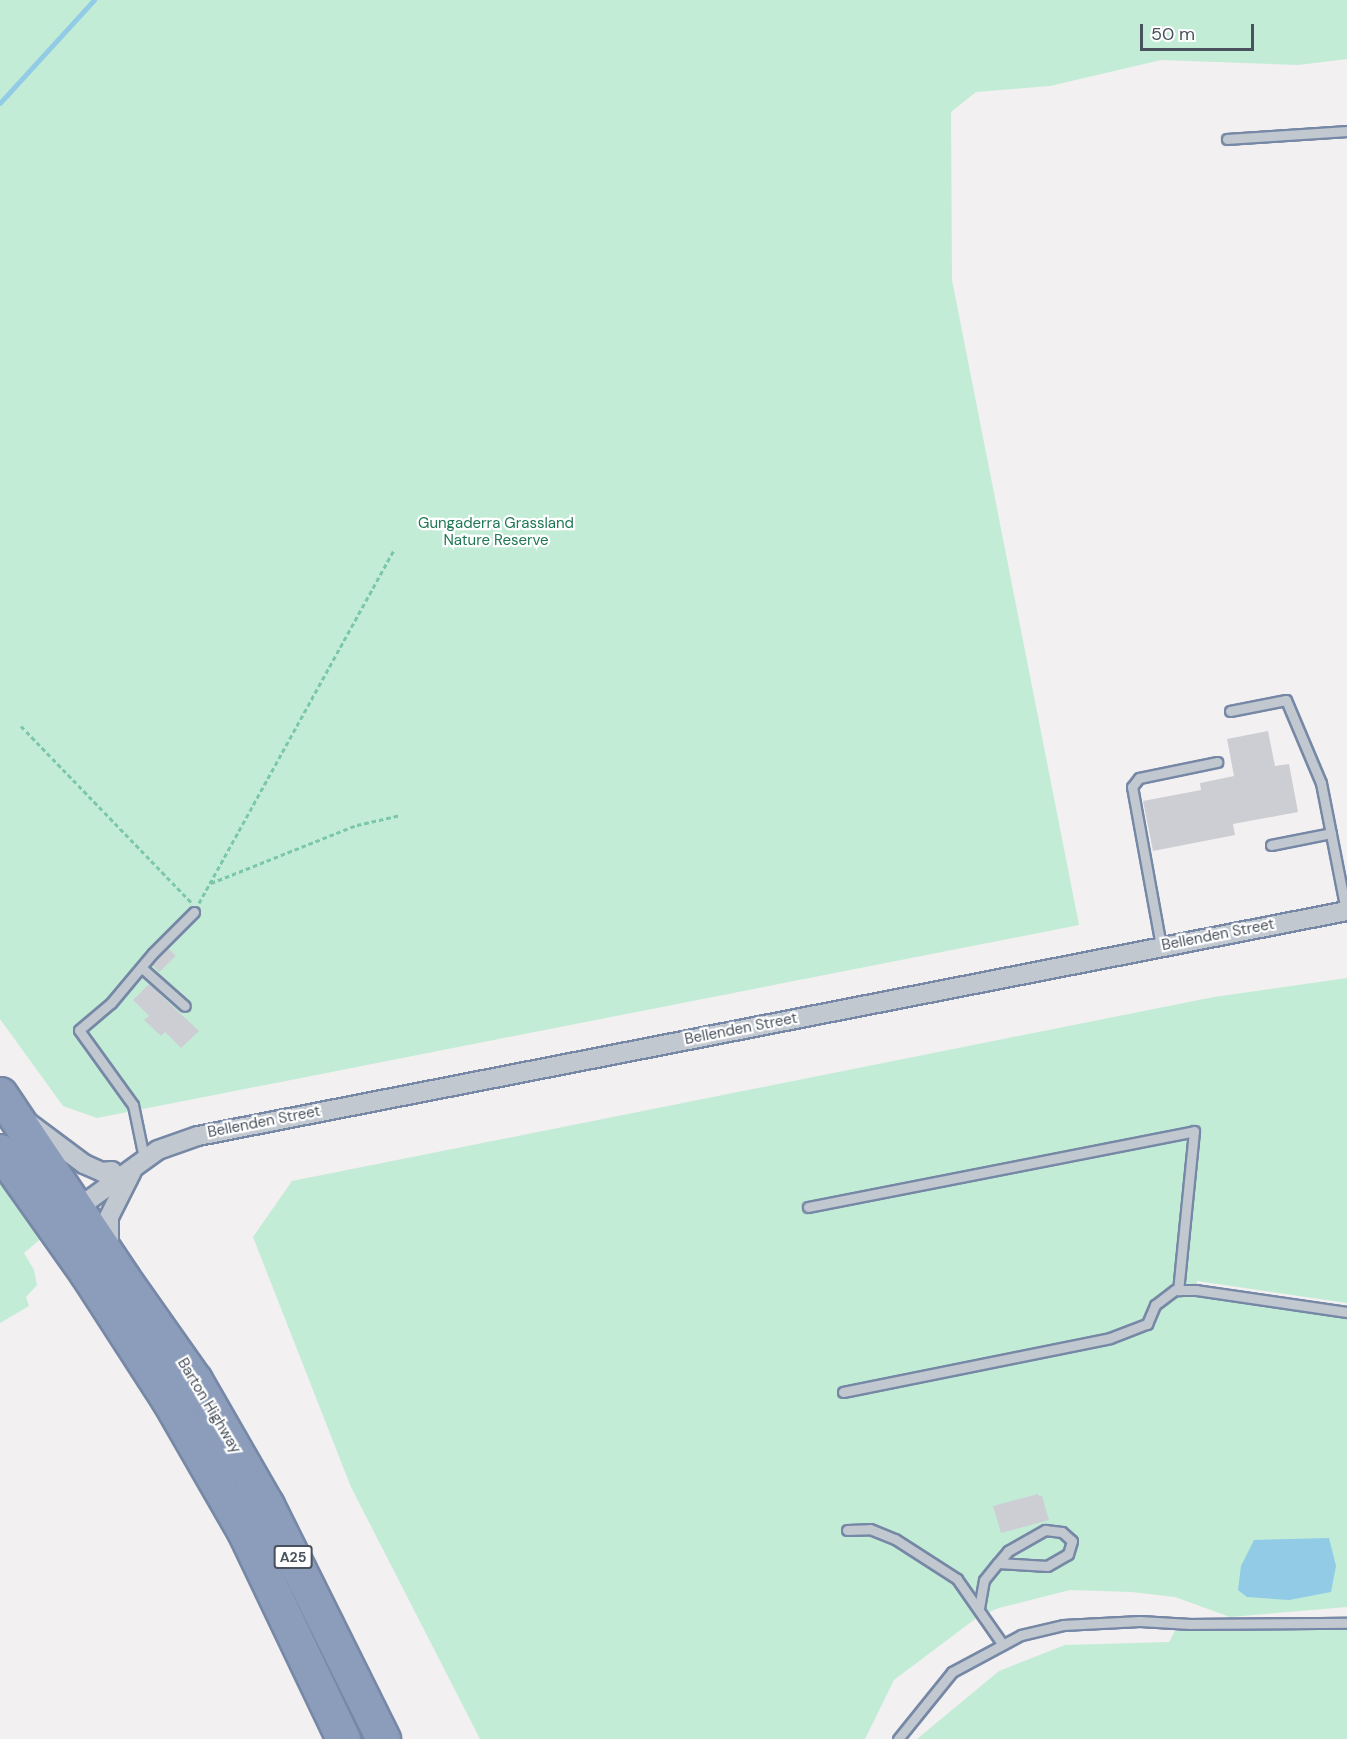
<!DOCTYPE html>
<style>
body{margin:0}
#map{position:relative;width:1347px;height:1739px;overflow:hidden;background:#f2f0f0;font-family:"DM Sans",sans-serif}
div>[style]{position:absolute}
.green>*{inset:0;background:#c2ecd6}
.water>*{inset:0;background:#92cbe5}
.stream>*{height:4.5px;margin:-2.25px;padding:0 2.25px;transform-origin:2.25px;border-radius:2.25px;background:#92cbe5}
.building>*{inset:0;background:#cdced4;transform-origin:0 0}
.path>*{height:3px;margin-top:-1.5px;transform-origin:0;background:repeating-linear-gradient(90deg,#7cc7aa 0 4.5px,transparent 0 7.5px)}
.roads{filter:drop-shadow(2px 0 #7688a6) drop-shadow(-2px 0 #7688a6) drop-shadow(0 2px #7688a6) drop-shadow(0 -2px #7688a6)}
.lane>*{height:9px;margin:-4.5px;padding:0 4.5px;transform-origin:4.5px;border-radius:4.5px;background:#c1c8d0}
.street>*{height:18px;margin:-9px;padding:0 9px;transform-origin:9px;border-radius:9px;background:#c1c8d0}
.highway>*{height:33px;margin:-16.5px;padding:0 16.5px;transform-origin:16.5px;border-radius:16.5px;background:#8b9dba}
span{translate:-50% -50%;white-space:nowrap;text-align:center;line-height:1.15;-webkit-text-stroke:4.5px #fff;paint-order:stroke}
.shield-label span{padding:2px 4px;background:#fff;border:2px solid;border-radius:4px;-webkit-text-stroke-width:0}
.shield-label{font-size:14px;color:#49515c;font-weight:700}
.park-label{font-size:15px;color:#1e7855}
.street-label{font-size:15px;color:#49515c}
.scale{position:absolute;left:1140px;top:24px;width:114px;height:27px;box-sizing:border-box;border:3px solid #49515c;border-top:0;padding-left:8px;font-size:18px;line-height:21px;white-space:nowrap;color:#49515c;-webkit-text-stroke:4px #fff;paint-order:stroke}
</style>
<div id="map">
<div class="green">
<i style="clip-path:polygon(0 0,1347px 0,1347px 59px,1298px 65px,1161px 60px,1050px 86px,976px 92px,951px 112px,952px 280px,1079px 925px,97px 1118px,63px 1106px,0 1019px)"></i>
<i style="clip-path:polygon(1347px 978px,1347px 1303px,1197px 1281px,1195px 1295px,1347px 1319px,1347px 1607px,1230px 1617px,1175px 1597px,1132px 1592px,1070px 1590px,999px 1608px,979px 1616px,894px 1680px,865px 1739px,480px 1739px,351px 1487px,253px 1237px,292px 1181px,1214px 997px)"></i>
<i style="clip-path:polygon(0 1169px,44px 1236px,24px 1253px,34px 1270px,37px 1285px,26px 1297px,29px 1306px,0 1323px)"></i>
<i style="clip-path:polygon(1347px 1629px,1347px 1739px,917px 1739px,999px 1671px,1065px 1645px,1169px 1642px,1175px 1631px)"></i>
</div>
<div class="water">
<i style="clip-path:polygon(1329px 1538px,1336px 1566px,1331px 1592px,1289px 1600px,1247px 1597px,1238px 1590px,1241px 1566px,1254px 1540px)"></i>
</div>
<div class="stream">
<i style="left:0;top:103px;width:139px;rotate:-47.6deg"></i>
</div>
<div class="building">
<i style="clip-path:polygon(1268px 731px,1275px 766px,1289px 764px,1298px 812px,1233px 824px,1235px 835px,1153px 851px,1143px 801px,1201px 790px,1200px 783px,1234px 776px,1227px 739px)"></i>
<i style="left:168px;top:948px;width:11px;height:23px;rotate:45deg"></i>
<i style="clip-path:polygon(149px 984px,199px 1031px,181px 1048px,165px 1032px,161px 1036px,144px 1020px,149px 1016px,133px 1000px)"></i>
<i style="clip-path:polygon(1038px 1494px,1039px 1496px,1042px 1496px,1049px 1520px,1001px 1533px,993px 1506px)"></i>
</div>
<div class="path">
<i style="left:21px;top:726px;width:245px;rotate:46deg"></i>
<i style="left:211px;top:883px;width:157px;rotate:-21.7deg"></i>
<i style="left:357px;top:825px;width:45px;rotate:-12.8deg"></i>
<i style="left:199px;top:903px;width:403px;rotate:-61.1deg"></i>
</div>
<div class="roads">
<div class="lane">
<i style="left:1227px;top:139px;width:120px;rotate:-3.8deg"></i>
<i style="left:1230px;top:711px;width:57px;rotate:-11.1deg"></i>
<i style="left:1286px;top:700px;width:90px;rotate:67.1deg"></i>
<i style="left:1321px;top:783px;width:130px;rotate:78.9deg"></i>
<i style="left:1271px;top:845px;width:61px;rotate:-11.3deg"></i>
<i style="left:1161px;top:946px;width:162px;rotate:-100.3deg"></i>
<i style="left:1132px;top:787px;width:11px;rotate:-52deg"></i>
<i style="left:1139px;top:778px;width:80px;rotate:-11.6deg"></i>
<i style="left:142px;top:968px;width:57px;rotate:41.5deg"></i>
<i style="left:144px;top:1158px;width:54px;rotate:-101.7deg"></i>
<i style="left:133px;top:1105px;width:92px;rotate:-125.8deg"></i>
<i style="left:79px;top:1030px;width:42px;rotate:-40.2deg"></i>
<i style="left:111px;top:1003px;width:65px;rotate:-50deg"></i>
<i style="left:153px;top:953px;width:58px;rotate:-45deg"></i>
<i style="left:808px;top:1207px;width:393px;rotate:-11.1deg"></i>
<i style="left:1194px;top:1131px;width:160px;rotate:95.7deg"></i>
<i style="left:843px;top:1392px;width:272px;rotate:-11.4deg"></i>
<i style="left:1110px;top:1338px;width:40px;rotate:-21deg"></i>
<i style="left:1147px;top:1324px;width:21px;rotate:-67deg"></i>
<i style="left:1155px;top:1305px;width:25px;rotate:-37deg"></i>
<i style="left:1175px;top:1290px;width:21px"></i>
<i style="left:1196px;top:1290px;width:153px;rotate:8.3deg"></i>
<i style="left:847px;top:1530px;width:23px;rotate:-2deg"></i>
<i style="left:870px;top:1529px;width:27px;rotate:22deg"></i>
<i style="left:895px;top:1539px;width:74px;rotate:32.8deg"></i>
<i style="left:957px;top:1579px;width:80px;rotate:55.1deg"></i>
<i style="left:979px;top:1608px;width:28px;rotate:-80deg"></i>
<i style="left:984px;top:1580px;width:22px;rotate:-51deg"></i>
<i style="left:998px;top:1563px;width:16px;rotate:-50deg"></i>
<i style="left:1008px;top:1551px;width:43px;rotate:-29.6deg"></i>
<i style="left:1045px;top:1530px;width:17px;rotate:7deg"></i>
<i style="left:1062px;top:1532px;width:13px;rotate:42deg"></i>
<i style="left:1072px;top:1541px;width:14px;rotate:107deg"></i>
<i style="left:1068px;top:1554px;width:24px;rotate:150deg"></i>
<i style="left:1047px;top:1566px;width:49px;rotate:-176.5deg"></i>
<i style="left:898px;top:1739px;width:86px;rotate:-51.1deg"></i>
<i style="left:952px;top:1672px;width:78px;rotate:-28.2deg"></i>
<i style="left:1021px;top:1635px;width:43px;rotate:-13.4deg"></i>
<i style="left:1063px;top:1625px;width:77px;rotate:-3deg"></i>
<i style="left:1140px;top:1621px;width:50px;rotate:3.4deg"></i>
<i style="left:1190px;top:1624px;width:157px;rotate:-0.4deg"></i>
</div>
<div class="street">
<i style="left:29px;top:1123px;width:69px;rotate:36.7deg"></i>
<i style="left:84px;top:1164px;width:20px;rotate:24deg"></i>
<i style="left:102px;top:1172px;width:10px;rotate:-6deg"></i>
<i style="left:75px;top:1204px;width:15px;rotate:-16deg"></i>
<i style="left:89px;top:1200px;width:85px;rotate:-35.9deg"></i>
<i style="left:158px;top:1150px;width:42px;rotate:-19.3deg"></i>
<i style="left:198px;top:1136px;width:1171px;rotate:-11.08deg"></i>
<i style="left:109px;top:1249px;width:32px;rotate:-90deg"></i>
<i style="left:109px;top:1217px;width:51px;rotate:-63.4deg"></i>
</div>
<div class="highway">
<i style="left:0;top:1094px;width:221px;rotate:56.2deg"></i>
<i style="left:123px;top:1278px;width:125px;rotate:54.8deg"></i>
<i style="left:195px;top:1380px;width:144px;rotate:60.1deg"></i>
<i style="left:267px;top:1505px;width:261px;rotate:63.6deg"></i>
<i style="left:0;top:1151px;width:151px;rotate:54.7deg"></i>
<i style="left:87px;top:1274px;width:149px;rotate:57.1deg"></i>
<i style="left:168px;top:1399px;width:152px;rotate:60.1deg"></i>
<i style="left:244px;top:1531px;width:230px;rotate:64.5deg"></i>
</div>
</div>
<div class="shield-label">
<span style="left:293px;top:1557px">A25</span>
</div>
<div class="park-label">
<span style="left:496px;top:532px">Gungaderra Grassland<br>Nature Reserve</span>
</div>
<div class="street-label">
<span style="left:1218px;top:935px;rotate:-11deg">Bellenden Street</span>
<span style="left:741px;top:1029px;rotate:-11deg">Bellenden Street</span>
<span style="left:264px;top:1122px;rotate:-11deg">Bellenden Street</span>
<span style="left:209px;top:1406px;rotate:59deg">Barton Highway</span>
</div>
<div class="scale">50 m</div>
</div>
